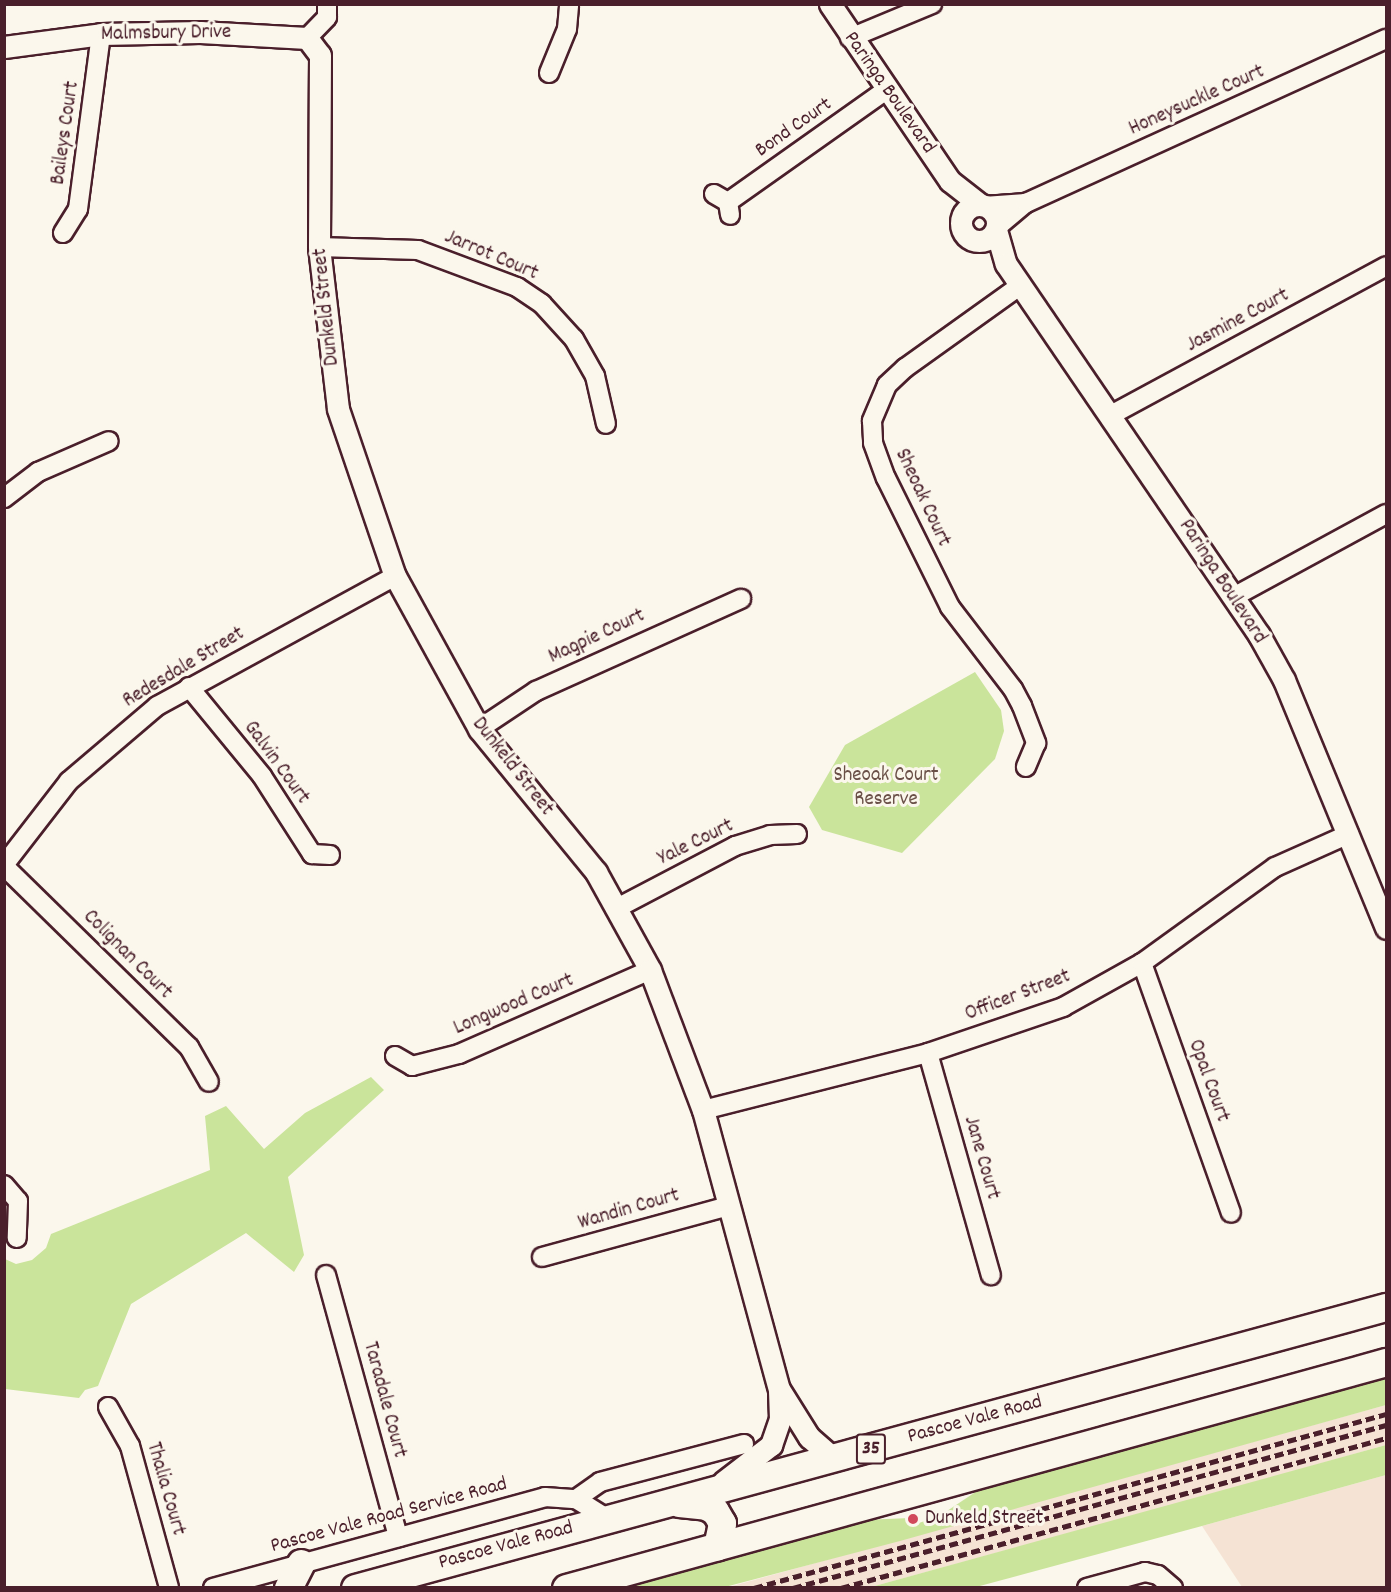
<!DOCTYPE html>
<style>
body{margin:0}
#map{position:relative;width:1391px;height:1592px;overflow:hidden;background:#fbf7ec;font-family:Dekko,sans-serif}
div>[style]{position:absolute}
.built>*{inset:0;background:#f5e3d4}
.green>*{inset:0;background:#cae49b}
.roads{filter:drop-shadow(2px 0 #4a1f2b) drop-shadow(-2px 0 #4a1f2b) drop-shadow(0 2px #4a1f2b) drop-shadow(0 -2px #4a1f2b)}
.minor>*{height:18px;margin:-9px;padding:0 9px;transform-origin:9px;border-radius:9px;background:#fbf7ec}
.tertiary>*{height:21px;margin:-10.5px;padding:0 10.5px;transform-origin:10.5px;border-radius:10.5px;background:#fbf7ec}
.tertiary>.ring{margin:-10.5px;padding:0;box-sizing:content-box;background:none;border:21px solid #fbf7ec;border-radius:50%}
.primary>*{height:27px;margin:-13.5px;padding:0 13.5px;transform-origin:13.5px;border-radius:13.5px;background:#fbf7ec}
.rail>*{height:4.5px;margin-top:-2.25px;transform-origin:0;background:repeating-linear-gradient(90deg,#4a1f2b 0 9px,transparent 0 13.5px)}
.dots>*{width:16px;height:16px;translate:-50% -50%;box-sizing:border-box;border:3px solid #fbf7ec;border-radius:50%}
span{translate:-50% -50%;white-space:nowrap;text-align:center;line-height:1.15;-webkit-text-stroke:6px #fbf7ec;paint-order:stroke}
.shield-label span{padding:2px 4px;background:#fbf7ec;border:2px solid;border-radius:4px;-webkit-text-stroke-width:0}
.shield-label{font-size:20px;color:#4a1f2b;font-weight:700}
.street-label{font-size:21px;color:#4a1f2b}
.park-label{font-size:21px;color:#6a5047}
.poi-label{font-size:21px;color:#4a1f2b}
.left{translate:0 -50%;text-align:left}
.frame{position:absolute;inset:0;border:6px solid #4a1f2b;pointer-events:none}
</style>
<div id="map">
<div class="built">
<i style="clip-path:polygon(1386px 1405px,1386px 1445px,1173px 1505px,871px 1587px,725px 1588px)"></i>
<i style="clip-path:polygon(1386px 1475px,1386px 1587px,1242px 1587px,1202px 1526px)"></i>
</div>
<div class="green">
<i style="clip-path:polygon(975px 672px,1001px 710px,1004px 731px,995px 759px,902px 853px,822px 830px,809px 807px,845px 745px)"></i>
<i style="clip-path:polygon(371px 1077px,384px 1090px,288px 1177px,304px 1255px,294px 1272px,246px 1233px,131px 1304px,98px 1386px,85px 1390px,79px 1398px,5px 1389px,5px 1259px,16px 1264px,32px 1260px,46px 1248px,51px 1234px,210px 1170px,205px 1116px,226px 1106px,264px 1149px,305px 1113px)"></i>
<i style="clip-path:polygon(1386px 1378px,1386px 1405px,900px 1541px,725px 1587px,621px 1588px,863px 1520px,910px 1518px,912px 1525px,938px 1517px,980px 1489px)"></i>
<i style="clip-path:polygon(1386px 1445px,1386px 1475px,1202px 1526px,976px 1587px,871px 1587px)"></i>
</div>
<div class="roads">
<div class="minor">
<i style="left:307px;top:38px;width:29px;rotate:-46deg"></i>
<i style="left:327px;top:17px;width:13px;rotate:-90deg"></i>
<i style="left:850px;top:38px;width:89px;rotate:-22.5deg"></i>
<i style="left:549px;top:73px;width:48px;rotate:-67.8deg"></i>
<i style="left:567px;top:29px;width:25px;rotate:-85deg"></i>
<i style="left:714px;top:194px;width:16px;rotate:30deg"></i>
<i style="left:728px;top:202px;width:13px;rotate:81deg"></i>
<i style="left:728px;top:202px;width:194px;rotate:-35.3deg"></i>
<i style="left:984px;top:206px;width:42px;rotate:-4.1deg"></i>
<i style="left:997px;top:227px;width:38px;rotate:-40deg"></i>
<i style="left:1026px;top:203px;width:396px;rotate:-24.5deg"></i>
<i style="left:63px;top:233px;width:28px;rotate:-58deg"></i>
<i style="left:78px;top:209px;width:177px;rotate:-82.5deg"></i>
<i style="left:319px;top:247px;width:99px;rotate:1.7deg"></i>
<i style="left:418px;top:250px;width:106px;rotate:20.5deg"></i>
<i style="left:517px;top:287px;width:30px;rotate:34deg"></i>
<i style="left:542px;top:304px;width:47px;rotate:47.6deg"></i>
<i style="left:574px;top:339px;width:43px;rotate:60.4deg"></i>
<i style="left:595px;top:376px;width:49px;rotate:77.1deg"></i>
<i style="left:1021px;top:285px;width:143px;rotate:144.4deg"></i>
<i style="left:905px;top:368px;width:25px;rotate:137deg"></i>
<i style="left:887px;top:385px;width:39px;rotate:113deg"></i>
<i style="left:872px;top:421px;width:22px;rotate:87deg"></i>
<i style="left:873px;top:443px;width:37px;rotate:70deg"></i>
<i style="left:886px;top:478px;width:144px;rotate:63.6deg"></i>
<i style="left:950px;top:607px;width:103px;rotate:52.5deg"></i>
<i style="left:1013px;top:689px;width:19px;rotate:62deg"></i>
<i style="left:1022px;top:706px;width:40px;rotate:69deg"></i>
<i style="left:1036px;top:743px;width:26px;rotate:113deg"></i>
<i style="left:1111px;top:415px;width:313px;rotate:-28.4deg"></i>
<i style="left:4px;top:498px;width:43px;rotate:-37.4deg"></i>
<i style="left:38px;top:472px;width:77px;rotate:-23.6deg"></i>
<i style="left:1235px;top:596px;width:172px;rotate:-28.5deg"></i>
<i style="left:189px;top:687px;width:115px;rotate:50.6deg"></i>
<i style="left:262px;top:776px;width:93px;rotate:57.3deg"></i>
<i style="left:312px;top:854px;width:18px;rotate:3deg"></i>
<i style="left:479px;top:729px;width:69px;rotate:-33.7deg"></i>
<i style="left:536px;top:691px;width:225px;rotate:-24.2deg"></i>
<i style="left:4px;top:865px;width:106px;rotate:-52.3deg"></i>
<i style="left:69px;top:781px;width:116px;rotate:-40.4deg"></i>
<i style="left:157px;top:706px;width:271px;rotate:-28.6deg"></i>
<i style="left:4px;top:866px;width:259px;rotate:44.4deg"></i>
<i style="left:189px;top:1047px;width:40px;rotate:60.3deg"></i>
<i style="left:619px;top:907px;width:131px;rotate:-27.7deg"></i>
<i style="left:735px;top:846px;width:37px;rotate:-17deg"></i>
<i style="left:770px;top:835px;width:27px;rotate:-2deg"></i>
<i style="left:1142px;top:963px;width:265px;rotate:70.4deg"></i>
<i style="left:928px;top:1053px;width:231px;rotate:74.2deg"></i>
<i style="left:395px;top:1056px;width:20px;rotate:30deg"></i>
<i style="left:412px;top:1066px;width:49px;rotate:-14.3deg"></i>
<i style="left:459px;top:1054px;width:209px;rotate:-23.7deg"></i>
<i style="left:703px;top:1110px;width:232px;rotate:-14.2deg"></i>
<i style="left:928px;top:1053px;width:143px;rotate:-18.8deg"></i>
<i style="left:1063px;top:1007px;width:90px;rotate:-29.1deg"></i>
<i style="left:1142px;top:963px;width:164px;rotate:-35.8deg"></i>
<i style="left:1275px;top:867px;width:81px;rotate:-24deg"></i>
<i style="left:4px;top:1185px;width:21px;rotate:49deg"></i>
<i style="left:18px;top:1201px;width:37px;rotate:92deg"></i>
<i style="left:542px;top:1257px;width:193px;rotate:-15.3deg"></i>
<i style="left:326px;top:1275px;width:272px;rotate:74.6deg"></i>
<i style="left:108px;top:1407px;width:45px;rotate:60.6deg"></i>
<i style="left:130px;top:1446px;width:147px;rotate:74.6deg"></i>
<i style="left:576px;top:1499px;width:29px;rotate:-35deg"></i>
<i style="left:600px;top:1482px;width:149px;rotate:-14.8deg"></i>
<i style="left:213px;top:1588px;width:344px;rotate:-15.3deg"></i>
<i style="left:545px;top:1497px;width:31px;rotate:4deg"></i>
<i style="left:576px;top:1499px;width:38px;rotate:32deg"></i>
<i style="left:1087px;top:1588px;width:60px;rotate:-15.4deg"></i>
<i style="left:1145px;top:1572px;width:13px;rotate:13deg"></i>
<i style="left:1158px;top:1575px;width:20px;rotate:41deg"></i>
</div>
<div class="tertiary">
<i style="left:830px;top:4px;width:214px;rotate:55.9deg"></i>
<i style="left:950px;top:181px;width:39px;rotate:38deg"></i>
<i style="left:4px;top:47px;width:98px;rotate:-7.6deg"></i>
<i style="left:101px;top:34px;width:99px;rotate:-1.2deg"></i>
<i style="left:200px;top:32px;width:107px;rotate:3.2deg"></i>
<i style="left:307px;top:38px;width:21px;rotate:53deg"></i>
<i style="left:320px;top:55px;width:192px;rotate:90.3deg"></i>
<i style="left:319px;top:247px;width:163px;rotate:83.3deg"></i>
<i style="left:338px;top:409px;width:176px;rotate:71.2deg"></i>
<i style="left:395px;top:576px;width:175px;rotate:61.2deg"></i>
<i style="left:479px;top:729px;width:185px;rotate:50.7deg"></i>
<i style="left:596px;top:872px;width:112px;rotate:61.1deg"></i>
<i style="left:650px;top:970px;width:150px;rotate:69.3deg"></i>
<i style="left:703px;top:1110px;width:289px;rotate:74.8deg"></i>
<i style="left:779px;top:1389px;width:57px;rotate:58deg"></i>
<i style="left:809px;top:1437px;width:33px;rotate:41deg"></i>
<i class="ring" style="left:961px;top:205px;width:15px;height:15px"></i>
<i style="left:996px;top:230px;width:35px;rotate:74deg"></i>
<i style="left:1006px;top:264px;width:449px;rotate:55.7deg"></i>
<i style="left:1259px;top:635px;width:51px;rotate:60.9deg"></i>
<i style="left:1284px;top:680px;width:268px;rotate:67.6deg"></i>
<i style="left:723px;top:1482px;width:61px;rotate:-37.6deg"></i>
<i style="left:771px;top:1445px;width:28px;rotate:-71deg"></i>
<i style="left:780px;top:1419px;width:27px;rotate:-92deg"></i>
</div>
<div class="primary">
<i style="left:679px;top:1503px;width:27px;rotate:6deg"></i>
<i style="left:706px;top:1506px;width:10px;rotate:29deg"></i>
<i style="left:715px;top:1511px;width:14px;rotate:60deg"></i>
<i style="left:722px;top:1523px;width:24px;rotate:102deg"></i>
<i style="left:288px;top:1588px;width:28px;rotate:-63deg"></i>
<i style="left:355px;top:1588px;width:1069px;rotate:-15.25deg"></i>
<i style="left:566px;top:1588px;width:851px;rotate:-15.41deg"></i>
</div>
</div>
<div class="rail">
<i style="left:754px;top:1588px;width:656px;rotate:-15.39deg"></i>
<i style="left:793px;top:1588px;width:615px;rotate:-15.37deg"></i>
<i style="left:841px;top:1588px;width:565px;rotate:-15.39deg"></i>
</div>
<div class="dots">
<i style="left:913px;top:1519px;background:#d1495b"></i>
</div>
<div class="shield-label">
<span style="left:871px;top:1449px">35</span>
</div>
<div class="street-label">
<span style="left:166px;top:34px;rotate:-1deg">Malmsbury Drive</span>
<span style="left:889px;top:93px;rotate:55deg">Paringa Boulevard</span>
<span style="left:1197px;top:101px;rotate:-24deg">Honeysuckle Court</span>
<span style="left:794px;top:128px;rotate:-35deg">Bond Court</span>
<span style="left:66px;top:133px;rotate:-82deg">Baileys Court</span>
<span style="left:491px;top:256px;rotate:23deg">Jarrot Court</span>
<span style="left:327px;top:307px;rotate:-96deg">Dunkeld Street</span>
<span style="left:1238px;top:321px;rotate:-28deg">Jasmine Court</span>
<span style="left:922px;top:498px;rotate:65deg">Sheoak Court</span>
<span style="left:1222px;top:582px;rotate:57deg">Paringa Boulevard</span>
<span style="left:597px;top:637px;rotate:-25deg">Magpie Court</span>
<span style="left:184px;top:668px;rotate:-31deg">Redesdale Street</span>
<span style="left:276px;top:763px;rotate:54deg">Galvin Court</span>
<span style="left:512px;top:767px;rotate:52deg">Dunkeld Street</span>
<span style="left:696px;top:843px;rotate:-26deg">Yale Court</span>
<span style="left:127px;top:955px;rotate:45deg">Colignan Court</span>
<span style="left:1018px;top:996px;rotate:-21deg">Officer Street</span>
<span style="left:514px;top:1005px;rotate:-23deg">Longwood Court</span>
<span style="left:1208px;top:1081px;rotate:70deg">Opal Court</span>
<span style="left:981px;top:1158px;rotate:74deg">Jane Court</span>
<span style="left:629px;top:1210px;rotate:-16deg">Wandin Court</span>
<span style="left:384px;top:1400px;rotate:75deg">Taradale Court</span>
<span style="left:975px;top:1420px;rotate:-15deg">Pascoe Vale Road</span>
<span style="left:165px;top:1489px;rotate:74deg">Thalia Court</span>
<span style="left:389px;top:1516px;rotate:-15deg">Pascoe Vale Road Service Road</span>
<span style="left:506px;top:1546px;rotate:-15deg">Pascoe Vale Road</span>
</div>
<div class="park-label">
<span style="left:886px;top:788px">Sheoak Court<br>Reserve</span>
</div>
<div class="poi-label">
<span class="left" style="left:925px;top:1519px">Dunkeld Street</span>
</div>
<div class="frame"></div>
</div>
